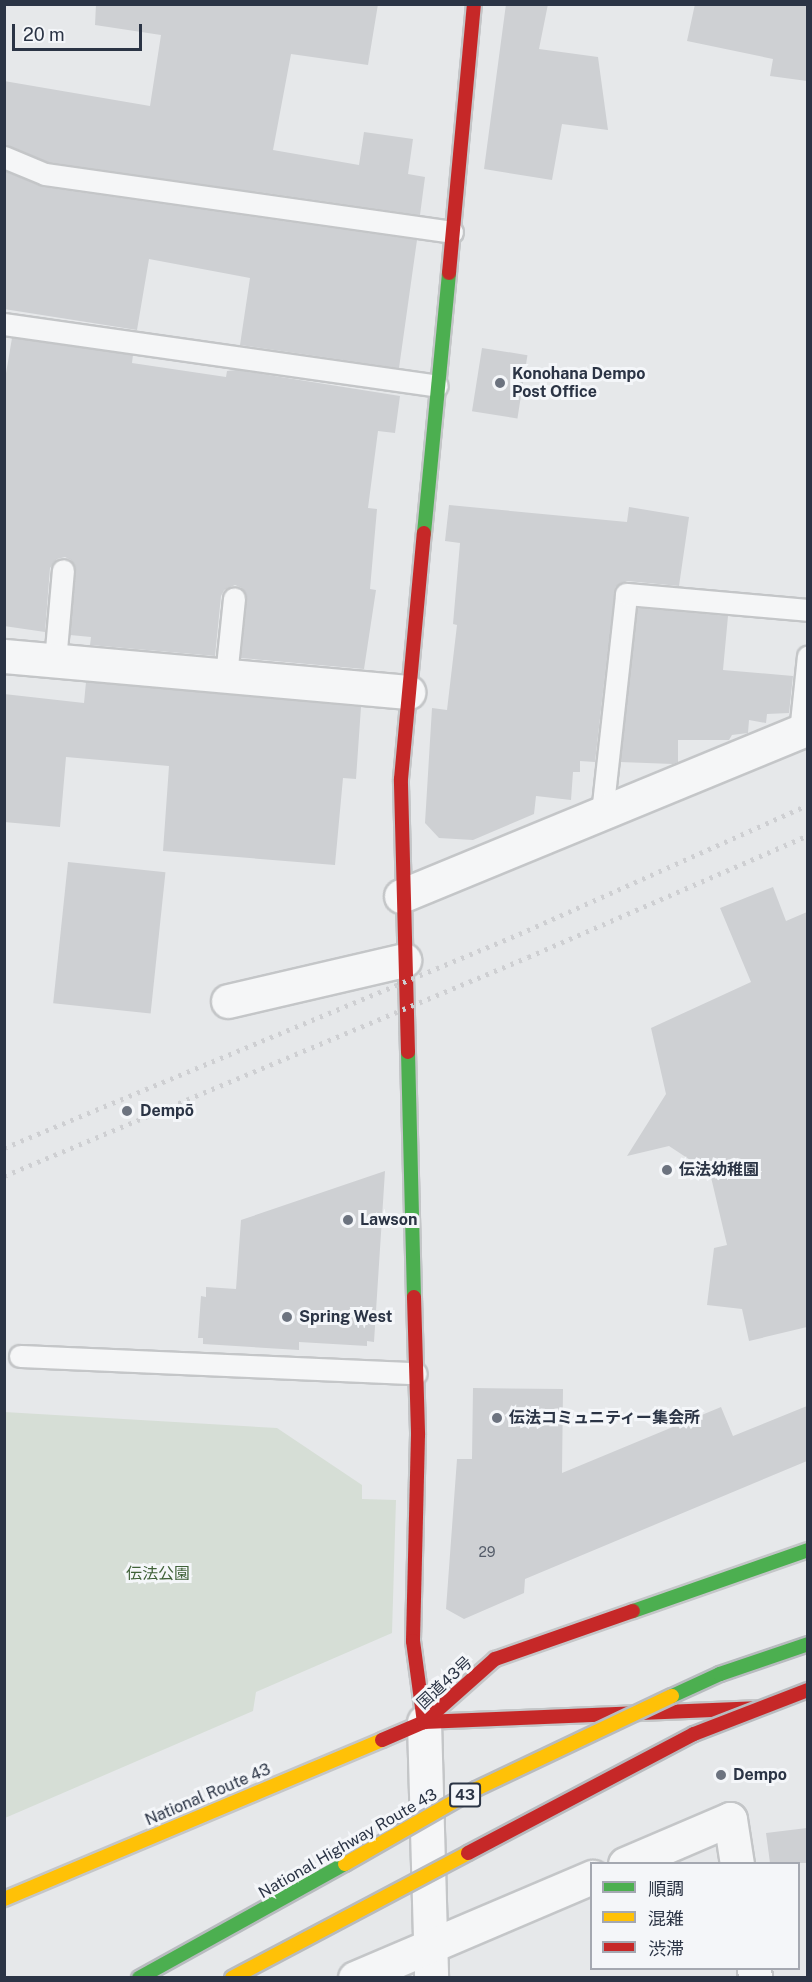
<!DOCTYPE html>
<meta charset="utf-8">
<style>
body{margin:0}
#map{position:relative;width:812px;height:1982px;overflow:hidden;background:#e6e8ea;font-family:"Public Sans","Noto Sans JP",sans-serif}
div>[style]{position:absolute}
.green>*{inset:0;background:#d6ded6}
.building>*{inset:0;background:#ced0d3;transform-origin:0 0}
.roads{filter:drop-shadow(2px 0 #c4c6c8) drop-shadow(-2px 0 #c4c6c8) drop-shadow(0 2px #c4c6c8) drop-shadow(0 -2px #c4c6c8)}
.lane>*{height:21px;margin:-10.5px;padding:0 10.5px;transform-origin:10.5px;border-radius:10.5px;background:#f5f6f7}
.street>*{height:33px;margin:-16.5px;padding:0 16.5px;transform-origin:16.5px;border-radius:16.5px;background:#f5f6f7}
.fast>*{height:14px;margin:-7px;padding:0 7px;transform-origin:7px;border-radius:7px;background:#4caf50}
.slow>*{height:14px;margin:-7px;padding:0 7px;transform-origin:7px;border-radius:7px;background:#ffc107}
.jam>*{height:14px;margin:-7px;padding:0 7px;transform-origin:7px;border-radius:7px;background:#c62828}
.rail>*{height:4.5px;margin-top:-2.25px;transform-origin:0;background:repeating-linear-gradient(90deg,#cecfd2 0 3px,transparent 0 9px)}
.bridges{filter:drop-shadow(2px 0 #b8bbbf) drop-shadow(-2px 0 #b8bbbf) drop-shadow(0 2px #b8bbbf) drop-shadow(0 -2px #b8bbbf)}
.fast-bridge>*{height:14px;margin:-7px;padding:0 7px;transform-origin:7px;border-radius:7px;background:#4caf50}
.slow-bridge>*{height:14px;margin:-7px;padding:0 7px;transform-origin:7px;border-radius:7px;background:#ffc107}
.jam-bridge>*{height:14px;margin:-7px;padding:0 7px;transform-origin:7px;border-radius:7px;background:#c62828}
.dots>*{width:16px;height:16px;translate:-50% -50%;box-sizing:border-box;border:3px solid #f4f6f9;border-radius:50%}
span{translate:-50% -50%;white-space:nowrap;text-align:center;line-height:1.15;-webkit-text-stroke:6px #f4f6f9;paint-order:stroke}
.number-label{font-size:14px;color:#545c69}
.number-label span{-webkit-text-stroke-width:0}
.shield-label span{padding:2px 4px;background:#f4f6f9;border:2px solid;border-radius:4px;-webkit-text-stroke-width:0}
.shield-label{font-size:15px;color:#2b3445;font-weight:700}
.poi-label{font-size:16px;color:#2b3445;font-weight:700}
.left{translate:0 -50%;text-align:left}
.park-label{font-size:16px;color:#3f6138}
.street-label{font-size:16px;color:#2b3445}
.frame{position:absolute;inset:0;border:6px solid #2b3445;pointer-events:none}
.legend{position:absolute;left:590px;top:1862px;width:210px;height:108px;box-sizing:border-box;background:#f4f6f9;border:2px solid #a4a8b1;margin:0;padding:8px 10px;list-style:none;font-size:18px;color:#2b3445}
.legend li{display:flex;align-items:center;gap:12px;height:30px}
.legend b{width:30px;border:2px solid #a4a8b1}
.scale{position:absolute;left:12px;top:24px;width:130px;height:27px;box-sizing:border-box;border:3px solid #2b3445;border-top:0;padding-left:8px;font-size:18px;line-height:21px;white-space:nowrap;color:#2b3445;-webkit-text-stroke:4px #f4f6f9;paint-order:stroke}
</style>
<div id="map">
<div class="green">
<i style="clip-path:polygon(4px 1412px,277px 1428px,362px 1485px,362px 1499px,396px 1500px,392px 1633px,256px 1692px,253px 1711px,5px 1818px)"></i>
</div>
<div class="building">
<i style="clip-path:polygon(96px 4px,378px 4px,368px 65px,291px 54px,273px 150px,359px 165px,364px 132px,413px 139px,408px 174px,425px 177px,420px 215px,48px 162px,4px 145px,4px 81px,150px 106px,161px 35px,95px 25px)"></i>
<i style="clip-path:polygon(506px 4px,548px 4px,539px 49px,598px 57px,608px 130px,562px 124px,552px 180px,484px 169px)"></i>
<i style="clip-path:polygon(695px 4px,807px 4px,807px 81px,770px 76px,773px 59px,687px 41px)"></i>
<i style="clip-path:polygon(4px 171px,43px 187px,417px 240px,399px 368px,240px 345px,250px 278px,149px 259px,137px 330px,4px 309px)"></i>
<i style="clip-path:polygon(12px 338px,133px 355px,132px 363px,226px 377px,227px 371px,236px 370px,400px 396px,395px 433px,378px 431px,368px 508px,377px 509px,370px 589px,376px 590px,364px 669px,241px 658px,247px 599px,242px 588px,235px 585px,224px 590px,221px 596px,215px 656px,90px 645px,91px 637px,70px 635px,76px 571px,71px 560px,65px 557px,57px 559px,50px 568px,45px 632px,4px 626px,4px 385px)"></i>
<i style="left:482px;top:348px;width:46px;height:64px;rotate:9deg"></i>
<i style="clip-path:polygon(449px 505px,627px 522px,629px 507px,689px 517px,679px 586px,627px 581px,615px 587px,595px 762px,580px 761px,580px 772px,573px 772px,571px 800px,536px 796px,534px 814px,473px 840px,439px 838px,425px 823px,432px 708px,447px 710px,457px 625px,453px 624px,460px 543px,445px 541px)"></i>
<i style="clip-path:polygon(637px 608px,728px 616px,723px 670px,793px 676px,789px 713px,767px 714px,766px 723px,749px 720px,748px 733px,732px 735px,729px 740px,678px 740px,678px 762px,673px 764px,620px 762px)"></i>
<i style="clip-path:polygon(86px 682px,361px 707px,356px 779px,343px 778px,335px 865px,163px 851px,169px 766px,66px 757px,60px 827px,4px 822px,4px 694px,84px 703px)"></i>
<i style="left:68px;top:862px;width:98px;height:142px;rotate:6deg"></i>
<i style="clip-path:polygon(773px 887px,786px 921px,807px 912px,807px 1327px,749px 1341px,742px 1309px,707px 1305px,714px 1248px,727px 1245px,710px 1173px,669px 1146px,627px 1156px,666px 1094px,651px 1028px,751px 982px,720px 908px)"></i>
<i style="clip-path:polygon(385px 1171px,374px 1342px,367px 1341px,367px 1346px,299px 1342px,299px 1350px,203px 1344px,203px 1338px,198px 1338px,201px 1296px,206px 1297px,206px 1287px,236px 1289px,241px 1220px)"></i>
<i style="clip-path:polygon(473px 1388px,563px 1389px,562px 1473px,721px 1407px,733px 1436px,807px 1406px,807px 1461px,525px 1579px,524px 1593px,464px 1619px,446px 1609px,457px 1459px,472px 1459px)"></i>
<i style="clip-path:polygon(807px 1828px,807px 1863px,770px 1863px,766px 1833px)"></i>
</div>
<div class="roads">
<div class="lane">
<i style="left:4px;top:157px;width:44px;rotate:22.5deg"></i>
<i style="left:45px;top:174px;width:411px;rotate:8.1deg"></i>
<i style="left:4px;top:324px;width:437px;rotate:8.1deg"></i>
<i style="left:55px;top:661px;width:91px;rotate:-85deg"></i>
<i style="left:226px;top:676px;width:78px;rotate:-84.1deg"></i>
<i style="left:800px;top:732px;width:76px;rotate:-84deg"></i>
<i style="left:602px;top:813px;width:220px;rotate:-83.7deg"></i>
<i style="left:626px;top:594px;width:183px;rotate:5deg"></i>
<i style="left:20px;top:1356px;width:396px;rotate:2.5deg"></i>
</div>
<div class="street">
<i style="left:4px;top:656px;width:406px;rotate:5.1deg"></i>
<i style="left:401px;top:896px;width:440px;rotate:-22.4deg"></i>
<i style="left:228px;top:1001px;width:181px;rotate:-13.1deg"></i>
<i style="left:424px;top:1722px;width:256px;rotate:88.4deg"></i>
<i style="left:625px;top:1864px;width:114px;rotate:-23.2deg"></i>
<i style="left:730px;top:1819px;width:46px;rotate:81.2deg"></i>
<i style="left:754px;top:1968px;width:10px;rotate:84deg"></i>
<i style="left:355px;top:1978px;width:258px;rotate:-23.1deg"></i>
</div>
<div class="fast">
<i style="left:424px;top:533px;width:261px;rotate:-84.5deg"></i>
<i style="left:408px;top:1052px;width:245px;rotate:88.6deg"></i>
<i style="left:633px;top:1611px;width:185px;rotate:-19.2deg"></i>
</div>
<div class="slow">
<i style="left:4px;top:1899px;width:410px;rotate:-22.8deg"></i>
</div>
<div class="jam">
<i style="left:449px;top:273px;width:270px;rotate:-84.7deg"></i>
<i style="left:408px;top:1052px;width:273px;rotate:-91.5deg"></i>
<i style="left:401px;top:779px;width:247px;rotate:-84.7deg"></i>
<i style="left:414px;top:1297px;width:138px;rotate:88.3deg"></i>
<i style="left:418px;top:1435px;width:206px;rotate:91.4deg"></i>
<i style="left:413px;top:1641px;width:82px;rotate:82.3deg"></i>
<i style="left:424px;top:1722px;width:331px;rotate:-2.4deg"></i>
<i style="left:382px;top:1740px;width:46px;rotate:-23.2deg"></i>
<i style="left:424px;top:1722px;width:95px;rotate:-41.6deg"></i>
<i style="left:495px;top:1659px;width:146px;rotate:-19.2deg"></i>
</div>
</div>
<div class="rail">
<i style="left:4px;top:1148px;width:558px;rotate:-22.56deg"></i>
<i style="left:519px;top:934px;width:316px;rotate:-24.1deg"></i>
<i style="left:4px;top:1176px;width:568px;rotate:-22.68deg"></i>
<i style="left:528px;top:957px;width:305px;rotate:-23.5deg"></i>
</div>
<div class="bridges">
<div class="fast-bridge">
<i style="left:672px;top:1696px;width:53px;rotate:-24.6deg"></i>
<i style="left:720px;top:1674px;width:93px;rotate:-18.8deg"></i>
<i style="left:139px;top:1978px;width:235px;rotate:-29deg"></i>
</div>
<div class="slow-bridge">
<i style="left:345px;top:1864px;width:151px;rotate:-29.8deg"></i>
<i style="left:476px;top:1789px;width:217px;rotate:-25.4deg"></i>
<i style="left:232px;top:1978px;width:267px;rotate:-27.9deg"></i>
</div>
<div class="jam-bridge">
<i style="left:468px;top:1853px;width:255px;rotate:-27.8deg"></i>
<i style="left:694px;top:1734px;width:122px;rotate:-21.1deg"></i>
</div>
</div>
<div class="dots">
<i style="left:500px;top:383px;background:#6c737f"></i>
<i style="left:127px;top:1111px;background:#6c737f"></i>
<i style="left:667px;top:1170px;background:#6c737f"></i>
<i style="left:348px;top:1220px;background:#6c737f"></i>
<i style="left:287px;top:1317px;background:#6c737f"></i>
<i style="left:497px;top:1418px;background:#6c737f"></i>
<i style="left:721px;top:1775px;background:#6c737f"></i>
</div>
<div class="number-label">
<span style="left:487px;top:1552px">29</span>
</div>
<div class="shield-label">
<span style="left:465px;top:1795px">43</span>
</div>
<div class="poi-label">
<span class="left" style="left:512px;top:383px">Konohana Dempo<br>Post Office</span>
<span class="left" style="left:140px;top:1111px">Dempō</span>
<span class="left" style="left:679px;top:1170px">伝法幼稚園</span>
<span class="left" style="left:360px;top:1220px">Lawson</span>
<span class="left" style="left:299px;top:1317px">Spring West</span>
<span class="left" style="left:509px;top:1418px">伝法コミュニティー集会所</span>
<span class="left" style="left:733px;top:1775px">Dempo</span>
</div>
<div class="park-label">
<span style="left:158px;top:1574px">伝法公園</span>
</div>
<div class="street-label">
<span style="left:445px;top:1683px;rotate:-43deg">国道43号</span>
<span style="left:208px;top:1795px;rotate:-23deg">National Route 43</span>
<span style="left:348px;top:1844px;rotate:-30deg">National Highway Route 43</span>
</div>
<div class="frame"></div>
<ul class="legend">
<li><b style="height:8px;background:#4caf50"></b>順調</li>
<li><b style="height:8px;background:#ffc107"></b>混雑</li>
<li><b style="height:8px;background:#c62828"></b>渋滞</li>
</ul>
<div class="scale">20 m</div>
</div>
